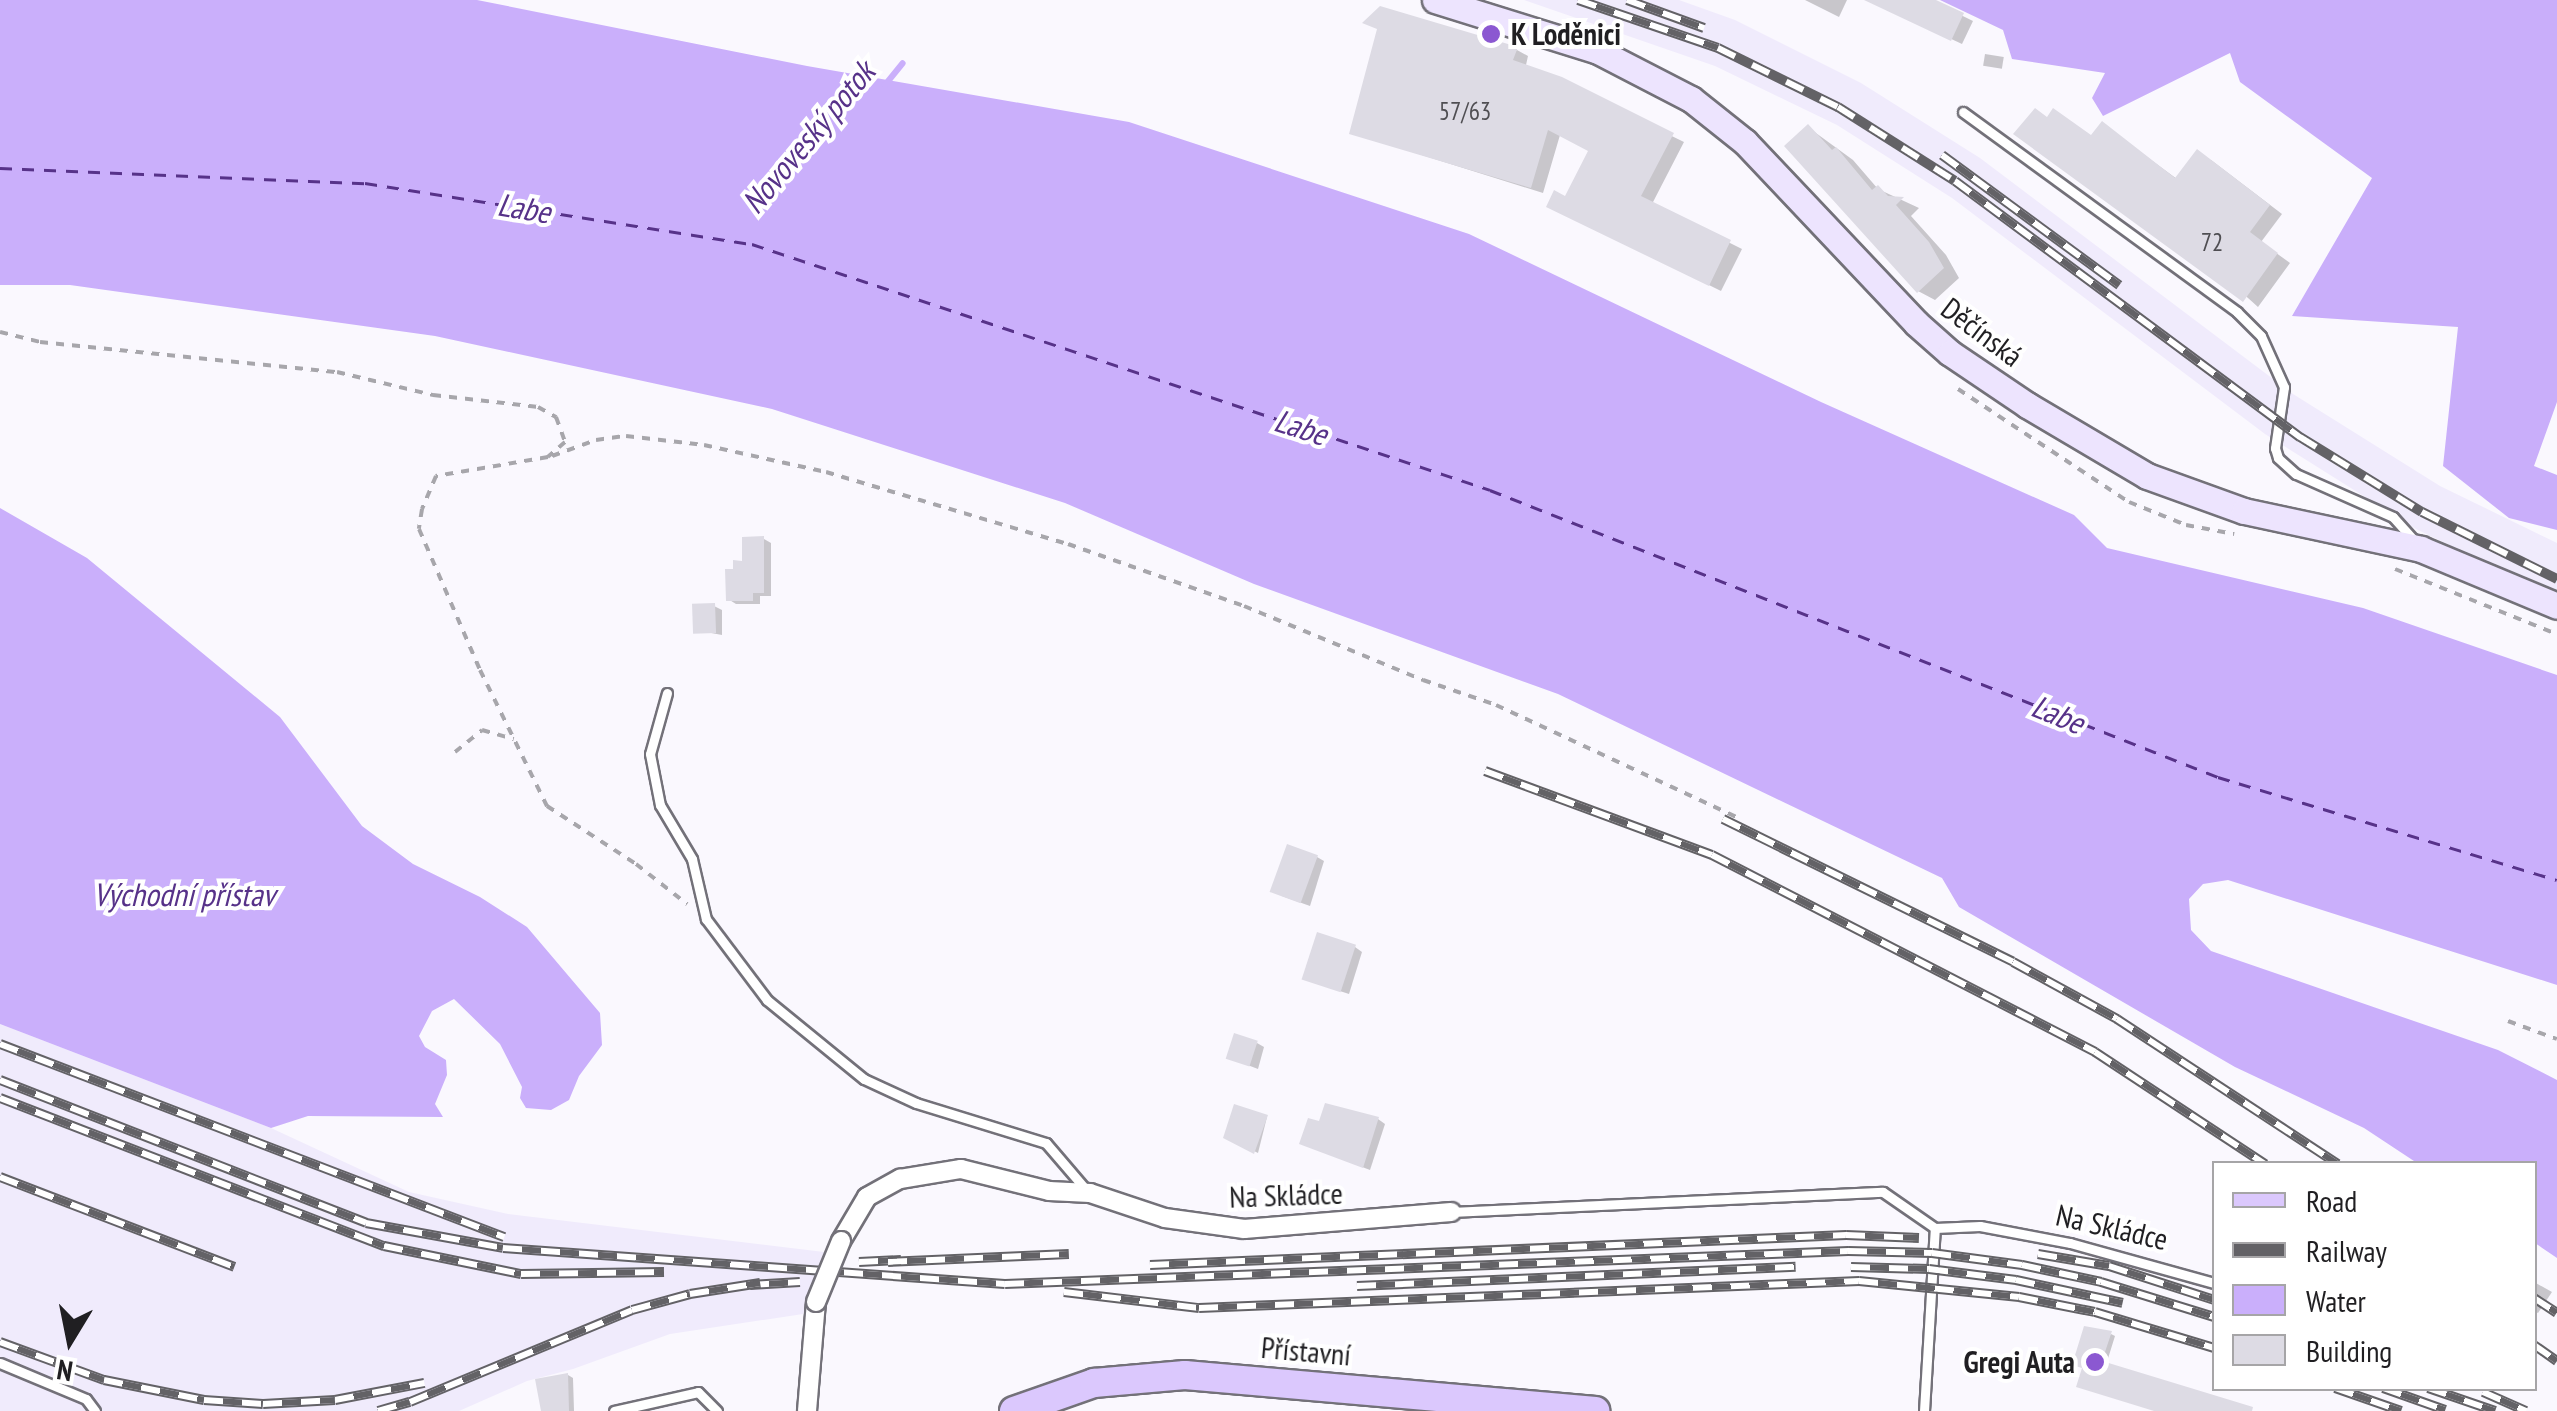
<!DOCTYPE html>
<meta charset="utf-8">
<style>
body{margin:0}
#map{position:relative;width:2557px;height:1411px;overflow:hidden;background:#faf8fe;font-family:"PT Sans Narrow",sans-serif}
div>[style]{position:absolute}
.built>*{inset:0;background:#f0ebfc}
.forest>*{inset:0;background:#c9aefa}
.water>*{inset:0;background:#caaffb}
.shadow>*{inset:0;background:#0003;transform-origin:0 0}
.stream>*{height:6px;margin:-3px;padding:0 3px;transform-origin:3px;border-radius:3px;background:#caaffb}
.ferry>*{height:2.5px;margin-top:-1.25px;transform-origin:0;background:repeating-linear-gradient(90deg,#573289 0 12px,transparent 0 22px)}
.building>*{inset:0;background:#dddbe4;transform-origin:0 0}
.path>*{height:4px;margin-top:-2px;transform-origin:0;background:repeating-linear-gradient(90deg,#a7a6ab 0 8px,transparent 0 16px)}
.roads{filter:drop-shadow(2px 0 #737179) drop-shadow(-2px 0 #737179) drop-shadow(0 2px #737179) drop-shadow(0 -2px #737179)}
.service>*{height:9px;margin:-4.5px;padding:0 4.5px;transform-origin:4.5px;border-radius:4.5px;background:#fff}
.minor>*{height:18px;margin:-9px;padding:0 9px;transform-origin:9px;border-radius:9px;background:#fff}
.secondary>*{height:25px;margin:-12.5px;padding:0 12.5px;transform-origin:12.5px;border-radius:12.5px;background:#ede4fe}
.primary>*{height:28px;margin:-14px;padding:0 14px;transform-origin:14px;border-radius:14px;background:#dbc8fd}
.rail>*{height:10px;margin-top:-5px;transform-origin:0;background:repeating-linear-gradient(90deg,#fff 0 19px,#636266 0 38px);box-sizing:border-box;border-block:2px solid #636266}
.bridges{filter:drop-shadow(2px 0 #737179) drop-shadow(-2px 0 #737179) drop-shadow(0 2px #737179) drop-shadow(0 -2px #737179)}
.minor-bridge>*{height:18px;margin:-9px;padding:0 9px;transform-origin:9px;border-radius:9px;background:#fff}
.dots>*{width:28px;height:28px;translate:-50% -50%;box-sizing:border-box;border:5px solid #fff;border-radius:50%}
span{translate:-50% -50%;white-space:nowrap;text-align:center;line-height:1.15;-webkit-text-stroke:8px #fff;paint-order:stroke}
.number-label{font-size:25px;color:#4f4e52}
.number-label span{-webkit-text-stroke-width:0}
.poi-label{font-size:30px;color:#201f22;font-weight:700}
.left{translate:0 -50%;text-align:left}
.right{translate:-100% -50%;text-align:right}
.street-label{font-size:30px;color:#201f22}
.water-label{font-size:32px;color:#573289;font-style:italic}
.legend{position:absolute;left:2212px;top:1161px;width:325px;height:230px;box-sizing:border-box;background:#fff;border:2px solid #a6a5a7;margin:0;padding:12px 18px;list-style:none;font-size:30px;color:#201f22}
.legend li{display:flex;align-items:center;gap:20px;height:50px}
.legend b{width:50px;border:2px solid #a6a5a7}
.north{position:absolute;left:20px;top:1291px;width:100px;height:100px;-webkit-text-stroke:8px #fff;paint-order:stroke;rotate:190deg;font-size:28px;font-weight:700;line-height:40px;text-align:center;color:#201f22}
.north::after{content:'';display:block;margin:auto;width:35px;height:45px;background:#201f22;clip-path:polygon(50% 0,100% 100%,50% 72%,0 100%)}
</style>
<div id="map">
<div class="built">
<i style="clip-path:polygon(1524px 0,1679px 0,1735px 20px,1861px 83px,1980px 158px,2293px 394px,2440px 486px,2557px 543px,2557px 597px,2416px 529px,2265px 434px,1952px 198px,1837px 125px,1715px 66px)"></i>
<i style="clip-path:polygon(0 1024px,271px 1128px,409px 1192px,508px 1214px,824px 1252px,803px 1314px,670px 1334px,573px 1369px,527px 1381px,459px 1411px,0 1411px)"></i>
</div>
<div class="forest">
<i style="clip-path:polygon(1940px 0,2557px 0,2557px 402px,2534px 466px,2557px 475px,2557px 530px,2509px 518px,2443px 466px,2458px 327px,2292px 316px,2372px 178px,2240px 82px,2230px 53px,2103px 116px,2092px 98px,2105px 73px,2012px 59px,2003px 30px)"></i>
</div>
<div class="water">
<i style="clip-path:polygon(0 0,477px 0,807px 66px,1129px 122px,1469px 234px,1821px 402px,2074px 515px,2107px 548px,2363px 608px,2557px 675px,2557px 985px,2228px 880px,2203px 884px,2189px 899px,2191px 930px,2211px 951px,2498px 1050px,2557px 1080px,2557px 1258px,2535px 1243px,2534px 1164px,2417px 1163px,2364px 1128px,2235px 1067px,1959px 907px,1942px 878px,1558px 694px,1254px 584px,1065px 503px,772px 409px,435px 336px,70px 285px,0 285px)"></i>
<i style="clip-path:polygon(0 508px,87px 558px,280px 717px,362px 826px,413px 864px,480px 897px,527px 927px,600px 1013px,602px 1045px,579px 1076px,569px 1100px,551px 1110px,526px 1108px,520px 1098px,522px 1087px,500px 1044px,454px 999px,432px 1011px,419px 1036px,425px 1047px,446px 1060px,447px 1075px,435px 1104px,443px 1117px,308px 1116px,271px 1128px,0 1024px)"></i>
</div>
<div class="shadow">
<i style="clip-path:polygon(1805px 0,1847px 0,1839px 17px)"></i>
<i style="clip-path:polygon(1868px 0,1930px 0,1973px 21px,1962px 44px)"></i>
<i style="clip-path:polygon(1517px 50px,1528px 56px,1526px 65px,1684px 142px,1652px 204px,1742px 249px,1721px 291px,1561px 212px,1591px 151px,1560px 135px,1543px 193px,1352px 133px)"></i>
<i style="left:1985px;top:54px;width:19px;height:12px;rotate:9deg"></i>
<i style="clip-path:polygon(2049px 119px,2093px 137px,2102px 124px,2177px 179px,2211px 160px,2282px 214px,2261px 242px,2290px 263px,2258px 307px)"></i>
<i style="clip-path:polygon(1809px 128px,1853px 160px,1878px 189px,1919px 208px,1911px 216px,1946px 255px,1959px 278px,1935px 300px,1918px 291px)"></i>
<i style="clip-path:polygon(764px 539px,771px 543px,771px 596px,760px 596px,760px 604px,736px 604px,728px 599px,744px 563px)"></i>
<i style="clip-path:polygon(714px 606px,722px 610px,722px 635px,695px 630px)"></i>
<i style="clip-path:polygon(1317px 857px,1324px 861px,1310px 906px,1282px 896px)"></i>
<i style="clip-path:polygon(1355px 947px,1362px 952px,1349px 994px,1312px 982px)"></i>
<i style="clip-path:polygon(1257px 1043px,1264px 1047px,1258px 1069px,1229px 1058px)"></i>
<i style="clip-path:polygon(1267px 1117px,1258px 1153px,1226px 1137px)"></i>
<i style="clip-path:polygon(1378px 1119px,1385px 1124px,1370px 1170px,1310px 1147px,1321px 1124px)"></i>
<i style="clip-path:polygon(2534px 1282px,2552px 1292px,2538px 1313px,2534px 1311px)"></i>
<i style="clip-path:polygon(2111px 1334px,2115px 1336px,2106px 1365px,2229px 1411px,2156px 1411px,2084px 1368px)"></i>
<i style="clip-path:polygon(568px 1375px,573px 1378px,574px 1411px,544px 1411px)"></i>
</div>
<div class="stream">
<i style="left:885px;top:85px;width:28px;rotate:-51deg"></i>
</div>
<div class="ferry">
<i style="left:0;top:168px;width:365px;rotate:2.4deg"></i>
<i style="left:365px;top:183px;width:392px;rotate:9deg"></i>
<i style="left:752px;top:244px;width:778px;rotate:18.43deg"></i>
<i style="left:1490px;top:490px;width:783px;rotate:21.52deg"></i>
<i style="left:2218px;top:777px;width:354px;rotate:16.9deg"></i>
</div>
<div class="building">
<i style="clip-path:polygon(1864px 0,1936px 0,1964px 13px,1951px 41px)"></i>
<i style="clip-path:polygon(1380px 6px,1518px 47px,1513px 60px,1562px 77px,1674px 133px,1641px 196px,1731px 240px,1709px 286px,1546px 207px,1554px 190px,1565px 196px,1588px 151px,1548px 130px,1531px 188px,1349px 134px,1377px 29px,1362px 23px)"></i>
<i style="clip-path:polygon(2035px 108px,2047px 117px,2053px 108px,2091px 135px,2102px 121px,2175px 178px,2197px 149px,2270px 205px,2250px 232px,2278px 253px,2243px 302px,2013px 134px)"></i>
<i style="clip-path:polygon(1808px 124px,1832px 150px,1836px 147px,1872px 190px,1878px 185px,1888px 196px,1904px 197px,1896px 205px,1929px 242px,1944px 268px,1917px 293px,1784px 146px)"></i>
<i style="clip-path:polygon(764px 536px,764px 593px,753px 593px,753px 601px,726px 601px,725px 569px,733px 569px,733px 560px,742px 561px,742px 537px)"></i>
<i style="left:715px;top:603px;width:30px;height:23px;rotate:88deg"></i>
<i style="left:1287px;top:844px;width:33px;height:51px;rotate:20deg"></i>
<i style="left:1317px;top:932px;width:41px;height:50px;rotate:18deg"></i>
<i style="left:1234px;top:1033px;width:25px;height:27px;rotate:18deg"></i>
<i style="clip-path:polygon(1325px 1103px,1379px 1117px,1363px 1168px,1299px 1144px,1308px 1118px,1319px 1121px)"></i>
<i style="clip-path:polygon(1234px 1104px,1268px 1115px,1254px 1154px,1223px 1138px)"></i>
<i style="clip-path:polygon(2084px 1326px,2112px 1331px,2102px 1361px,2253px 1407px,2252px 1411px,2154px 1411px,2076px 1387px,2082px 1368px,2072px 1365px)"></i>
<i style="clip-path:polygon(568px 1373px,569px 1411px,541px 1411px,535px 1379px)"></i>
</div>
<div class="path">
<i style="left:0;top:332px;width:41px;rotate:14deg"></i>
<i style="left:40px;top:342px;width:299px;rotate:5.8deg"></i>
<i style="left:337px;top:372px;width:99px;rotate:13.5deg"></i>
<i style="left:433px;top:395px;width:106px;rotate:6.5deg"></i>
<i style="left:538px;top:407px;width:21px;rotate:29deg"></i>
<i style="left:556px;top:417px;width:27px;rotate:70deg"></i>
<i style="left:565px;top:442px;width:23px;rotate:139deg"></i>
<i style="left:548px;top:457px;width:114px;rotate:170.4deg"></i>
<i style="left:436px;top:476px;width:36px;rotate:113deg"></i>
<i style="left:422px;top:509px;width:20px;rotate:99deg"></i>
<i style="left:419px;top:529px;width:154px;rotate:66.6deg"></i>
<i style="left:480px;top:670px;width:152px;rotate:63.8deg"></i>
<i style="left:547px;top:806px;width:106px;rotate:33.1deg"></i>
<i style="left:636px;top:864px;width:65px;rotate:38.1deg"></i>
<i style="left:1958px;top:389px;width:205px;rotate:33.5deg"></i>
<i style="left:2129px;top:502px;width:61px;rotate:22deg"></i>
<i style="left:2186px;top:525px;width:49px;rotate:10.6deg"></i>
<i style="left:552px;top:456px;width:47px;rotate:-20deg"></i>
<i style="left:596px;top:440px;width:30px;rotate:-8deg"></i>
<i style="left:626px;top:436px;width:79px;rotate:6.6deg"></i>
<i style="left:704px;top:445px;width:125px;rotate:12.5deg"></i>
<i style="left:826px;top:472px;width:252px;rotate:16.6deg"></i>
<i style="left:1068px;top:544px;width:187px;rotate:19.4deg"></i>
<i style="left:1244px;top:606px;width:194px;rotate:22.5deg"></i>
<i style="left:1423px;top:680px;width:77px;rotate:18.9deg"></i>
<i style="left:1496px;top:705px;width:269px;rotate:25deg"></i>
<i style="left:2395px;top:569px;width:175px;rotate:21.9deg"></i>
<i style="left:455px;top:752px;width:35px;rotate:-39deg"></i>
<i style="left:482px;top:730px;width:33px;rotate:16deg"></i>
<i style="left:2508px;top:1021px;width:52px;rotate:20.2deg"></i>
</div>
<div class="roads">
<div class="service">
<i style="left:1963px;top:112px;width:339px;rotate:36.1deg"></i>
<i style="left:2237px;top:312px;width:34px;rotate:45deg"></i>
<i style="left:2261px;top:336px;width:56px;rotate:65.7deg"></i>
<i style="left:2284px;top:387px;width:62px;rotate:98.4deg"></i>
<i style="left:2275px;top:448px;width:10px;rotate:73deg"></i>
<i style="left:2278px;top:458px;width:24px;rotate:42deg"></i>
<i style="left:2296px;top:474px;width:106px;rotate:23.9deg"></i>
<i style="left:2393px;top:517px;width:30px;rotate:48deg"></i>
<i style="left:667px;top:693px;width:63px;rotate:105.6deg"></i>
<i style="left:650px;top:754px;width:52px;rotate:78.9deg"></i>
<i style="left:660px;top:805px;width:63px;rotate:59.3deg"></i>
<i style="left:692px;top:859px;width:62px;rotate:76.9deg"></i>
<i style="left:706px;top:919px;width:101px;rotate:53deg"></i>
<i style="left:767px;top:1000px;width:125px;rotate:39.2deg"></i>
<i style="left:864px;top:1079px;width:57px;rotate:24.8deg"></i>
<i style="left:916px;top:1103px;width:136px;rotate:17.1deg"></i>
<i style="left:1046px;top:1143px;width:65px;rotate:49.4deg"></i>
<i style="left:1451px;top:1212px;width:432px;rotate:-2.7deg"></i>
<i style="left:1883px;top:1192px;width:63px;rotate:34.7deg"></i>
<i style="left:0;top:1363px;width:93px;rotate:22.7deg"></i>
<i style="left:86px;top:1399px;width:15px;rotate:53deg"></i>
<i style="left:614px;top:1411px;width:86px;rotate:-12.7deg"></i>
<i style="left:698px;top:1392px;width:27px;rotate:45deg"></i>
<i style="left:1924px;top:1411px;width:183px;rotate:-86.6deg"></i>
<i style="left:1935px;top:1228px;width:45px;rotate:-2.5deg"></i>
<i style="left:1980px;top:1226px;width:92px;rotate:10.7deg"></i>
<i style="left:2070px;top:1243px;width:149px;rotate:15.5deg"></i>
</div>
<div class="minor">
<i style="left:841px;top:1241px;width:51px;rotate:-59.4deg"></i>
<i style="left:867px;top:1197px;width:38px;rotate:-29deg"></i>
<i style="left:900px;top:1179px;width:62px;rotate:-9.3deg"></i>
<i style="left:961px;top:1169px;width:91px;rotate:14deg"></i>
<i style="left:1049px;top:1191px;width:41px;rotate:2.8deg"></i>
<i style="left:1090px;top:1193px;width:79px;rotate:18.4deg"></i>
<i style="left:1165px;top:1218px;width:80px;rotate:7.9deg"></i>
<i style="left:1244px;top:1229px;width:208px;rotate:-4.7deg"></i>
<i style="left:807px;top:1411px;width:109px;rotate:-85.3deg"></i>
</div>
<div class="secondary">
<i style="left:1435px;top:0;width:169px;rotate:17.3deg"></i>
<i style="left:1596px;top:50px;width:107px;rotate:27.3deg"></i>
<i style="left:1691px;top:99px;width:69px;rotate:38.5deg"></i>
<i style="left:1745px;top:142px;width:249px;rotate:46.6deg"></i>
<i style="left:1916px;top:323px;width:45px;rotate:41.4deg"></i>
<i style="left:1950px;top:353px;width:93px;rotate:34deg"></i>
<i style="left:2027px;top:405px;width:139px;rotate:30.6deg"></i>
<i style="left:2147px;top:476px;width:103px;rotate:19.8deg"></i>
<i style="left:2244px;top:511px;width:181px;rotate:12.1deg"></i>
<i style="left:2421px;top:549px;width:147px;rotate:22.7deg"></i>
</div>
<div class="primary">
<i style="left:1014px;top:1411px;width:85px;rotate:-19.3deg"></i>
<i style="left:1094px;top:1383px;width:91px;rotate:-5deg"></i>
<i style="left:1185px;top:1375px;width:412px;rotate:5deg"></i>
</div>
</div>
<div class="rail">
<i style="left:1578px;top:0;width:148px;rotate:18.9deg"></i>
<i style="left:1718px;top:48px;width:134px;rotate:26.2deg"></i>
<i style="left:1838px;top:107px;width:138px;rotate:32.3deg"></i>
<i style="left:1955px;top:181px;width:430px;rotate:36.6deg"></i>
<i style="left:2300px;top:437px;width:143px;rotate:31.6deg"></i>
<i style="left:2422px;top:512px;width:151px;rotate:26.4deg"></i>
<i style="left:1627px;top:0;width:82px;rotate:20deg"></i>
<i style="left:1942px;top:155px;width:220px;rotate:36.3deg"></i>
<i style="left:1485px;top:771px;width:242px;rotate:20.3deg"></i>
<i style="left:1712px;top:855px;width:431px;rotate:27.2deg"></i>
<i style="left:2095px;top:1052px;width:204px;rotate:33.4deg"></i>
<i style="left:1723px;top:819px;width:323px;rotate:26.2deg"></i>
<i style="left:2013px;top:962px;width:119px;rotate:28.7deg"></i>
<i style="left:2117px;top:1019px;width:264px;rotate:33.3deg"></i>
<i style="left:0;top:1044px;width:540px;rotate:20.95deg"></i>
<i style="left:0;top:1080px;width:393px;rotate:21.3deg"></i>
<i style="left:366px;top:1223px;width:139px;rotate:10.3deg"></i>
<i style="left:503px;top:1248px;width:503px;rotate:4.1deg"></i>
<i style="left:1005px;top:1284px;width:844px;rotate:-2.24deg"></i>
<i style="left:1848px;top:1251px;width:84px;rotate:1.4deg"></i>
<i style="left:1932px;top:1253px;width:91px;rotate:7.6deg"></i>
<i style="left:2022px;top:1265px;width:81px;rotate:12.1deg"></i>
<i style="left:2101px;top:1282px;width:118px;rotate:17.2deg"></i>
<i style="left:0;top:1098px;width:412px;rotate:21.1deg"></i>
<i style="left:384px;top:1246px;width:140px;rotate:11.6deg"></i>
<i style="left:521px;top:1274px;width:143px;rotate:-0.8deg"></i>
<i style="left:0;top:1177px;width:251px;rotate:21deg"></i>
<i style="left:2038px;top:1254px;width:72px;rotate:9.6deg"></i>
<i style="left:2109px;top:1266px;width:110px;rotate:17.9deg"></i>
<i style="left:859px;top:1262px;width:42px;rotate:-2.7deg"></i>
<i style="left:888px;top:1262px;width:181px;rotate:-2.5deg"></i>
<i style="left:1150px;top:1265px;width:697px;rotate:-2.47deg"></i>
<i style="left:1846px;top:1235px;width:73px;rotate:2.4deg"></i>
<i style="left:1851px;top:1267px;width:78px;rotate:1.5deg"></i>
<i style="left:1929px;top:1269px;width:88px;rotate:7.2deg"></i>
<i style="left:2016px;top:1280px;width:109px;rotate:12.1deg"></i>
<i style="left:750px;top:1285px;width:50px;rotate:-3.4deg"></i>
<i style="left:1357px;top:1286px;width:439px;rotate:-2.5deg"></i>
<i style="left:1064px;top:1292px;width:136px;rotate:6.8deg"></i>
<i style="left:1199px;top:1308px;width:661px;rotate:-2.34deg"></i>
<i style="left:1859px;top:1281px;width:161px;rotate:5.7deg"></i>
<i style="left:2019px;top:1297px;width:77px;rotate:11.2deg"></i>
<i style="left:2095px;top:1312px;width:124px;rotate:16.8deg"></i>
<i style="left:2534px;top:1298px;width:27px;rotate:33deg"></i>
<i style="left:0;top:1342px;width:111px;rotate:20.1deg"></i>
<i style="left:104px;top:1380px;width:102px;rotate:11.3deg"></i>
<i style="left:204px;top:1400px;width:59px;rotate:3.9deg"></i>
<i style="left:263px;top:1404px;width:72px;rotate:-3.2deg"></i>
<i style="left:335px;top:1400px;width:91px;rotate:-10.8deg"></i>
<i style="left:2534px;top:1345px;width:28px;rotate:35deg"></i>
<i style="left:2335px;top:1388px;width:70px;rotate:19.2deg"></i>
<i style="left:2383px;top:1388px;width:66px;rotate:19.5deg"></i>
<i style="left:2428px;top:1388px;width:71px;rotate:18.9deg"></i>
<i style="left:2483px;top:1392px;width:47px;rotate:23.8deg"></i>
<i style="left:378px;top:1411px;width:33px;rotate:-16deg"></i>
<i style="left:410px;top:1402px;width:240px;rotate:-22.5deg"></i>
<i style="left:632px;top:1310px;width:60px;rotate:-15.4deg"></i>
<i style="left:690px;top:1294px;width:71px;rotate:-8.9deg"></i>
</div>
<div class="bridges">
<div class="minor-bridge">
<i style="left:816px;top:1302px;width:66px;rotate:-67.7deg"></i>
</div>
</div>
<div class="dots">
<i style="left:1491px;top:34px;background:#8b58d1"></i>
<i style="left:2095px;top:1362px;background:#8b58d1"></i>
</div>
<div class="number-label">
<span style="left:1465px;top:111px">57/63</span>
<span style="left:2212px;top:242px">72</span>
</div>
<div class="poi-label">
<span class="left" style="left:1511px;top:34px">K Loděnici</span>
<span class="right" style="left:2075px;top:1362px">Gregi Auta</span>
</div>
<div class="street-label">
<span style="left:1982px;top:332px;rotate:37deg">Děčínská</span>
<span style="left:1286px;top:1195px;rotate:-2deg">Na Skládce</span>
<span style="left:2112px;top:1227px;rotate:13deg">Na Skládce</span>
<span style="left:1306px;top:1351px;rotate:5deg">Přístavní</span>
</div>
<div class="water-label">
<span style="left:808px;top:137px;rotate:-50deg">Novoveský potok</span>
<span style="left:524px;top:208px;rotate:9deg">Labe</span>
<span style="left:1301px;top:427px;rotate:18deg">Labe</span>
<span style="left:2058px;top:714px;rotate:22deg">Labe</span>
<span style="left:184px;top:894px">Východní přístav</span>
</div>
<ul class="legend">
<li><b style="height:12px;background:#dbc8fd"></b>Road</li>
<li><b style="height:12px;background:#636266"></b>Railway</li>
<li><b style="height:28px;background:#caaffb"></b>Water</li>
<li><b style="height:28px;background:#dddbe4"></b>Building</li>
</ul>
<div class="north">N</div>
</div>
